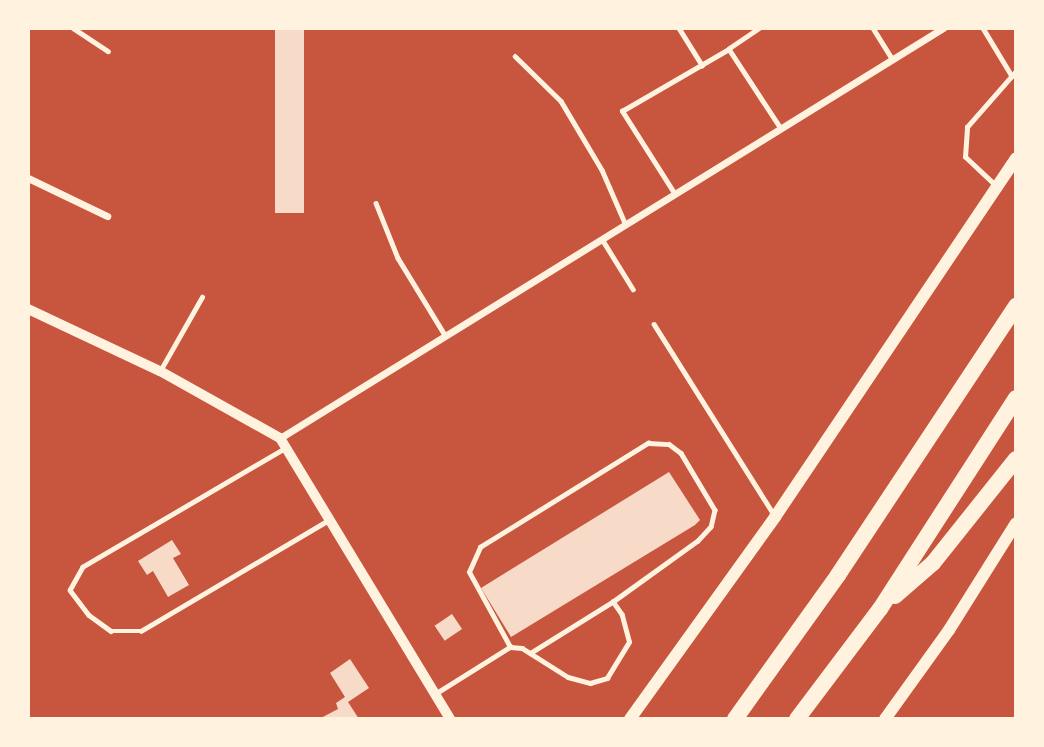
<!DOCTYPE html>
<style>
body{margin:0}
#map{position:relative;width:1044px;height:747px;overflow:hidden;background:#c8553d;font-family:Barlow,sans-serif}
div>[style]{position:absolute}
.building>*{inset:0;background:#f7dbc8;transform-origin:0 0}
.service>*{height:4.5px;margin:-2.25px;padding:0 2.25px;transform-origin:2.25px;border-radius:2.25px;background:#fff3e0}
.minor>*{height:7px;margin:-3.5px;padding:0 3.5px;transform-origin:3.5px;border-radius:3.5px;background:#fff3e0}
.tertiary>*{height:10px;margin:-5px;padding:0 5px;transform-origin:5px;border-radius:5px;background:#fff3e0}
.secondary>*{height:12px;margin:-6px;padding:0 6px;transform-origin:6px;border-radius:6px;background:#fff3e0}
.motorway>*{height:16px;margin:-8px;padding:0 8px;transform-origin:8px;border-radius:8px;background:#fff3e0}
span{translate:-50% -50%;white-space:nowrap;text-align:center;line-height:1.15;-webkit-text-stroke:6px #fff3e0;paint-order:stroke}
.frame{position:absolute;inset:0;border:30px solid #fff3e0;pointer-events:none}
</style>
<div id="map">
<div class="building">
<i style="left:275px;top:28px;width:29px;height:185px"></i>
<i style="clip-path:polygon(669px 472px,700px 520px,695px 525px,511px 637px,481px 588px)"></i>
<i style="clip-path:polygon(172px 540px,181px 554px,173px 558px,189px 585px,168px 597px,153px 571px,147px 575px,138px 561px)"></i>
<i style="left:452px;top:614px;width:18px;height:21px;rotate:56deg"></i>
<i style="clip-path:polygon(350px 659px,369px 688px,348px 702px,359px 719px,319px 719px,338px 709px,336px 703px,345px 697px,330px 673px)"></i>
</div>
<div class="service">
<i style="left:73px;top:28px;width:42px;rotate:33.3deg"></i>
<i style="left:679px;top:28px;width:44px;rotate:58.1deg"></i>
<i style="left:760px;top:28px;width:37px;rotate:146deg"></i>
<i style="left:729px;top:49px;width:93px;rotate:56.8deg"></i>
<i style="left:873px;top:28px;width:36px;rotate:58deg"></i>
<i style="left:983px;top:28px;width:56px;rotate:58.9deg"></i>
<i style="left:515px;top:56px;width:64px;rotate:44.4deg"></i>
<i style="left:561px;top:101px;width:80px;rotate:59.3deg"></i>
<i style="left:602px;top:170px;width:58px;rotate:66.5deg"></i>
<i style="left:996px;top:186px;width:42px;rotate:-136.9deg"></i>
<i style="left:965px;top:157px;width:30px;rotate:-86deg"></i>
<i style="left:967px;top:127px;width:74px;rotate:-48.8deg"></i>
<i style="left:674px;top:193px;width:97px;rotate:-122.4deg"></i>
<i style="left:622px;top:111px;width:124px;rotate:-30.1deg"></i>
<i style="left:376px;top:203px;width:59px;rotate:68.2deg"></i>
<i style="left:398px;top:258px;width:90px;rotate:58.6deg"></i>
<i style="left:602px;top:239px;width:59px;rotate:58.2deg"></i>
<i style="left:654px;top:324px;width:227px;rotate:57.8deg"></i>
<i style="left:160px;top:371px;width:85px;rotate:-60.4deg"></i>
<i style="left:286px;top:448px;width:235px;rotate:149.6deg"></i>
<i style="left:83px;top:567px;width:26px;rotate:119deg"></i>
<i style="left:70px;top:590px;width:31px;rotate:53deg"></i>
<i style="left:89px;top:615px;width:27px;rotate:36deg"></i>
<i style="left:111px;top:631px;width:30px"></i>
<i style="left:141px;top:631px;width:218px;rotate:-30.6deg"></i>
<i style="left:510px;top:647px;width:85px;rotate:-118.7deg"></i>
<i style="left:469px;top:572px;width:27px;rotate:-66deg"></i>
<i style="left:480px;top:547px;width:198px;rotate:-31.8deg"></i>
<i style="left:648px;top:443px;width:21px;rotate:3deg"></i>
<i style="left:669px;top:444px;width:15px;rotate:37deg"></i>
<i style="left:681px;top:453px;width:66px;rotate:59.2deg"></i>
<i style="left:715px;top:510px;width:17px;rotate:103deg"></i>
<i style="left:711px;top:527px;width:19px;rotate:133deg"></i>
<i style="left:698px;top:541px;width:105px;rotate:144.3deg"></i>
<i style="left:435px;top:694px;width:89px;rotate:-32.1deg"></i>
<i style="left:510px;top:647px;width:12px;rotate:5deg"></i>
<i style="left:522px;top:648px;width:54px;rotate:32.2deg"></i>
<i style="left:568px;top:677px;width:23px;rotate:15deg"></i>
<i style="left:590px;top:683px;width:18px;rotate:-16deg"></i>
<i style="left:607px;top:678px;width:42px;rotate:-58.6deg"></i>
<i style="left:629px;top:642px;width:28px;rotate:-105deg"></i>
<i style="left:622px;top:615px;width:16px;rotate:-125deg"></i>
<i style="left:613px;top:602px;width:97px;rotate:148.1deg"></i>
</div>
<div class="minor">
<i style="left:28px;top:178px;width:88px;rotate:25.7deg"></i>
<i style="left:280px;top:438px;width:780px;rotate:-31.73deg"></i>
</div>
<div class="tertiary">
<i style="left:28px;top:309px;width:146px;rotate:25.2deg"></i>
<i style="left:160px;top:371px;width:137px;rotate:29.2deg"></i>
<i style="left:280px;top:438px;width:328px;rotate:58.8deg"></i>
</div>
<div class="secondary">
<i style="left:630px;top:719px;width:249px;rotate:-54.3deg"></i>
<i style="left:775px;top:517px;width:432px;rotate:-56.1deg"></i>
<i style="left:885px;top:719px;width:110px;rotate:-54.3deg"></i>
<i style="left:949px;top:630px;width:126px;rotate:-57.9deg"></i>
</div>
<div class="motorway">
<i style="left:895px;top:596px;width:50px;rotate:-41deg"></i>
<i style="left:933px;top:563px;width:133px;rotate:-51.4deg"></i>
<i style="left:735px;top:719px;width:177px;rotate:-54.4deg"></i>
<i style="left:838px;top:575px;width:323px;rotate:-56.5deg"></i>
<i style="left:797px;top:719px;width:138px;rotate:-53deg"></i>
<i style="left:880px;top:609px;width:251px;rotate:-57.2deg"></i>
</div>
<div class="frame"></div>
</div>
